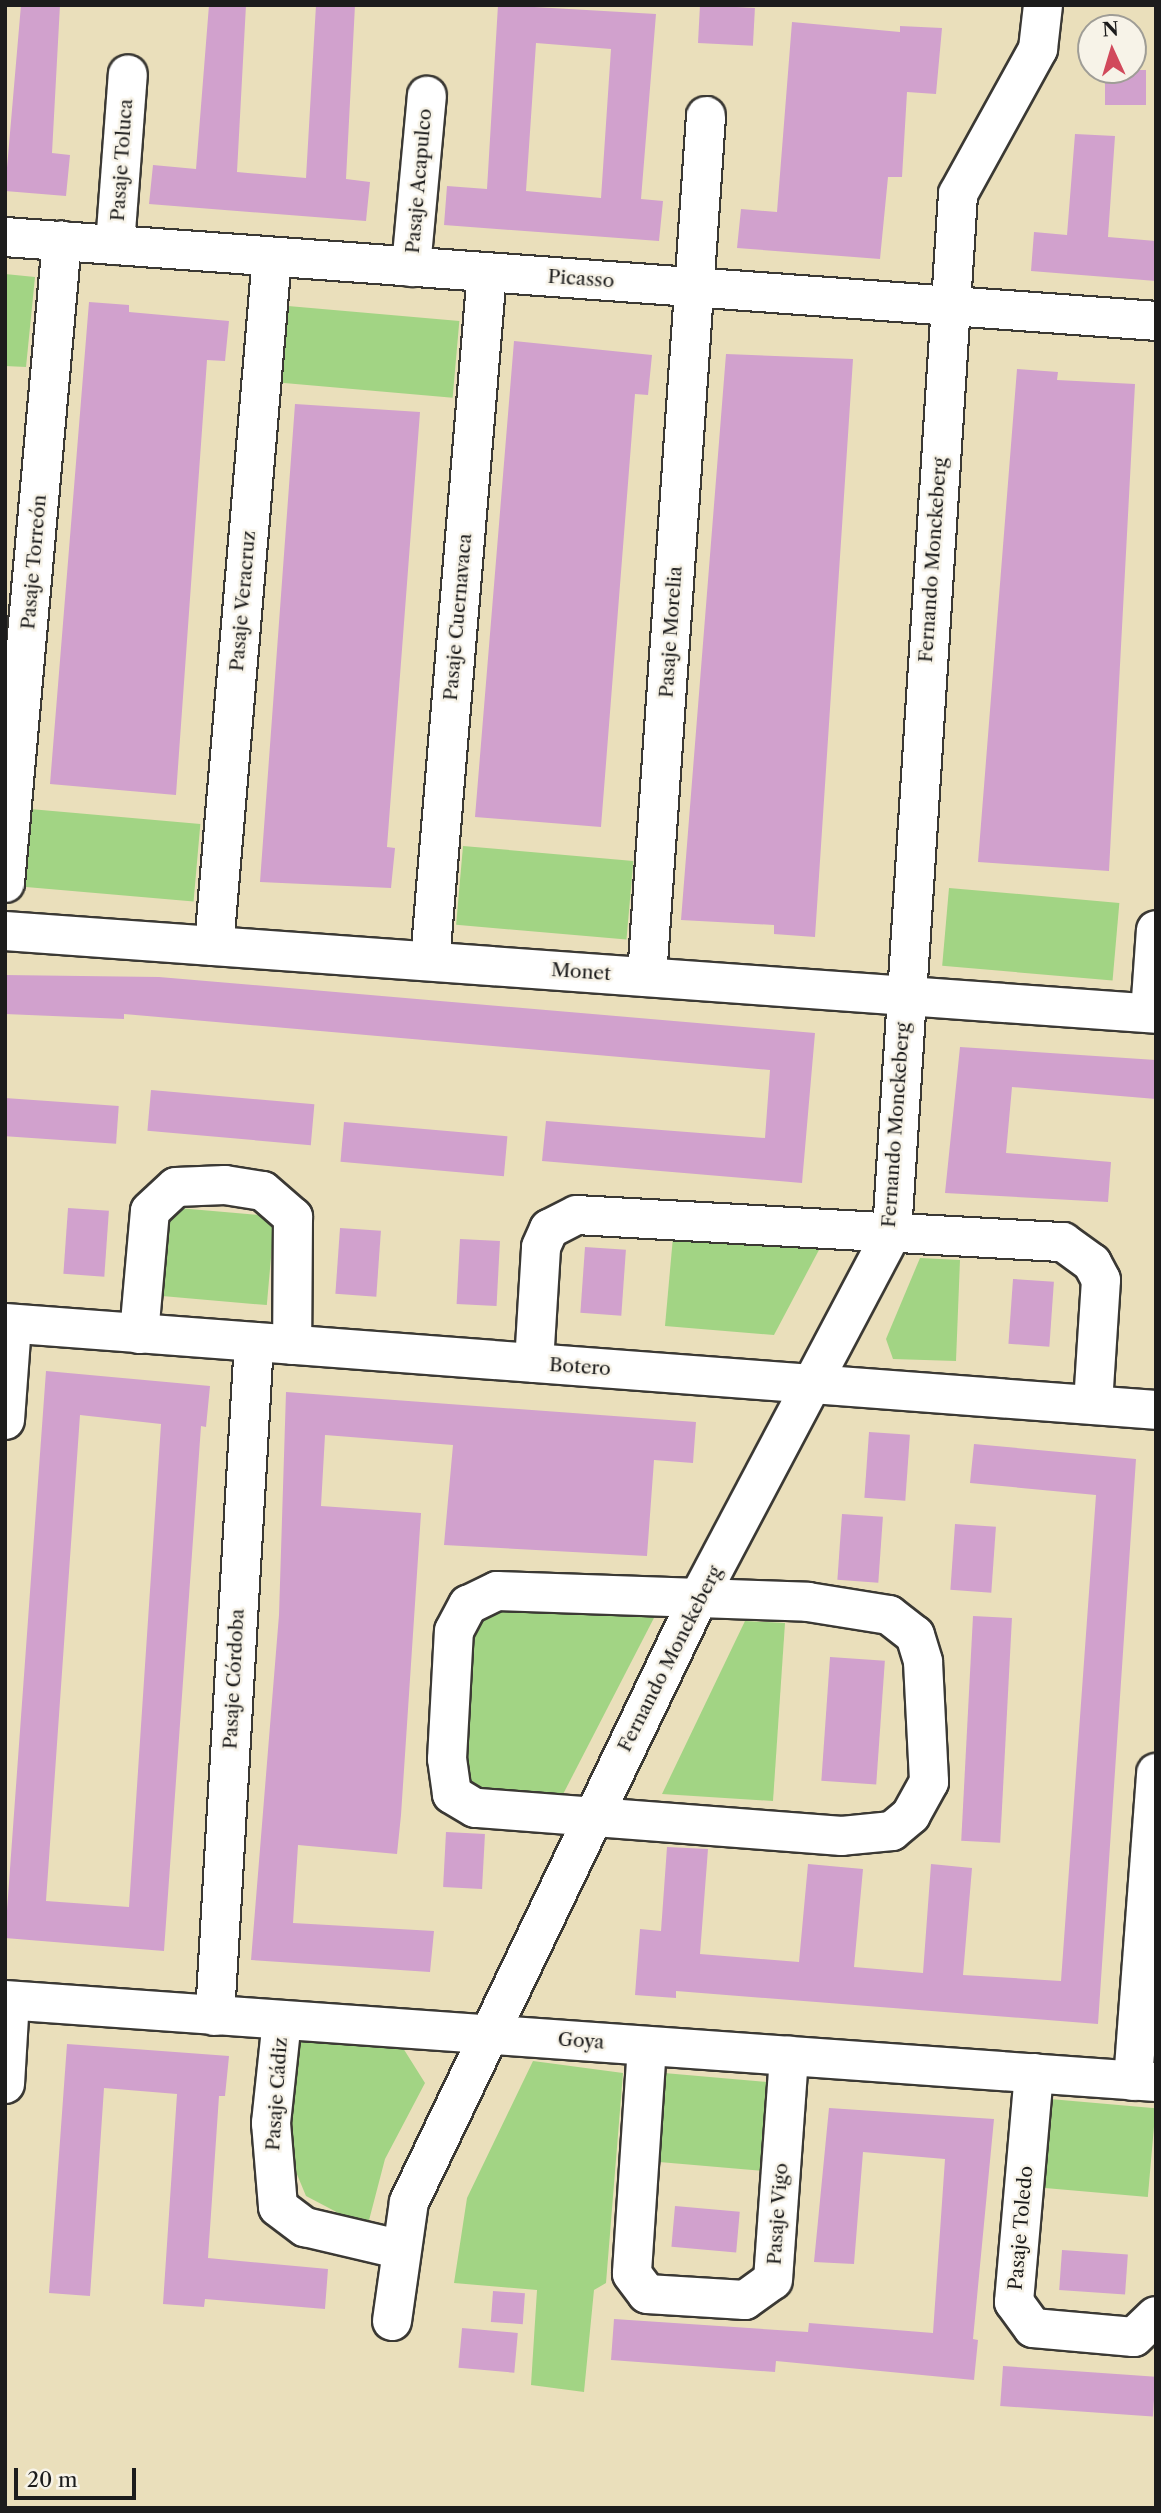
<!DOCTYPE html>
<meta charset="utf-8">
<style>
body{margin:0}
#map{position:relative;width:1161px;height:2513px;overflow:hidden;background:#eadfbb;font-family:"Libre Caslon Text",serif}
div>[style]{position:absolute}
.green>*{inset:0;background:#a2d484;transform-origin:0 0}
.building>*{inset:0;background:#d1a1cd;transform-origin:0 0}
.roads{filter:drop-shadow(2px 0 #3b3934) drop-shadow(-2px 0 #3b3934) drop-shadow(0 2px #3b3934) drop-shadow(0 -2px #3b3934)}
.street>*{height:38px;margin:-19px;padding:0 19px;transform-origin:19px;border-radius:19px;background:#fff}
span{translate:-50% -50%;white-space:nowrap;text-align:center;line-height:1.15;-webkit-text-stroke:5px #f7f3e8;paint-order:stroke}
.street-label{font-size:19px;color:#1c1c1c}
.frame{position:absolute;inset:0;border:7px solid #1c1c1c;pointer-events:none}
.north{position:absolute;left:1077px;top:14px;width:70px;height:70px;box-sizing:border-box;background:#f7f3e8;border:2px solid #9f9d96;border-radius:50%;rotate:356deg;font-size:19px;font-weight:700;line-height:28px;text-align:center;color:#1c1c1c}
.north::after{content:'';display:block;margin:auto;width:24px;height:32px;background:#d1495b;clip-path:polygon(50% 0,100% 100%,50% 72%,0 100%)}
.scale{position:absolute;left:14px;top:2468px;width:122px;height:32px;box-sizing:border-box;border:4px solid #1c1c1c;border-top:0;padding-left:9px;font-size:21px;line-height:24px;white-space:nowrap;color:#1c1c1c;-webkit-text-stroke:5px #f7f3e8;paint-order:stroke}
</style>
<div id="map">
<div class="green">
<i style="clip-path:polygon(5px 274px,35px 277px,26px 367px,5px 366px)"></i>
<i style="left:288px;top:306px;width:172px;height:77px;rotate:5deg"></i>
<i style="left:30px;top:809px;width:171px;height:78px;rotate:5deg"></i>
<i style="left:463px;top:846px;width:171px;height:79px;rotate:5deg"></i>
<i style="left:949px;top:888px;width:171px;height:78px;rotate:5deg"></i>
<i style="left:167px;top:1207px;width:108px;height:89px;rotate:5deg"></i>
<i style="clip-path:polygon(673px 1237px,820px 1248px,774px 1335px,665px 1326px)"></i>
<i style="clip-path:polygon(920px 1258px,960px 1260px,956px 1361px,893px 1359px,886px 1339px)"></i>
<i style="clip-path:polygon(505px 1607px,656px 1614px,559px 1802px,482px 1792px,465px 1775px,475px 1626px)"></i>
<i style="clip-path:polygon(745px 1621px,785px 1623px,773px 1801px,662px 1794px)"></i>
<i style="clip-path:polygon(297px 2041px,403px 2048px,425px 2083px,385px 2159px,367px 2228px,306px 2196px,289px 2155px)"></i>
<i style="clip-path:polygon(533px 2061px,623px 2073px,606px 2283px,594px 2290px,584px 2392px,531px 2385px,537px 2290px,454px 2283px,467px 2198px)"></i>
<i style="left:664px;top:2073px;width:109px;height:89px;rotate:5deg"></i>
<i style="left:1050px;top:2099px;width:106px;height:89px;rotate:5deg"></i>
</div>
<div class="building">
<i style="clip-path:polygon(21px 5px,60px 5px,52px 153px,70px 155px,66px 196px,5px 191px)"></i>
<i style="clip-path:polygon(209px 5px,246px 5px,237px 172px,306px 178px,316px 5px,355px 5px,346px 179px,370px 182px,366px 221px,149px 204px,153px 165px,196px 169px)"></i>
<i style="clip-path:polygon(evenodd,498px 5px,656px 14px,641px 199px,663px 201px,659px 241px,444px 225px,447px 186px,487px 189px,498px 5px,536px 43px,611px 49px,601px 198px,526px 191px,536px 43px)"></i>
<i style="left:700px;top:5px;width:55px;height:38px;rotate:3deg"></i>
<i style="clip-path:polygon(792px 22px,900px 32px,900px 26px,942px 28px,936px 94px,907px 92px,902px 177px,888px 177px,880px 259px,737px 248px,741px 209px,777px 212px)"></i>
<i style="left:1105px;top:70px;width:41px;height:35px"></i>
<i style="clip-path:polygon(1075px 134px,1115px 136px,1108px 237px,1156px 241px,1156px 281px,1031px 271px,1034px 232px,1067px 235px)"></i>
<i style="clip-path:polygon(89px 302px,129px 305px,129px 312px,229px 321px,225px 361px,207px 360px,176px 795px,50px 784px)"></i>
<i style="clip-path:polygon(514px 341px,652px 355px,648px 395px,635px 394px,601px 827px,475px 817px)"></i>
<i style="clip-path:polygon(726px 354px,853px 359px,815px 937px,774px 934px,774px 925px,681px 920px)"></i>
<i style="clip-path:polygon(1017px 369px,1058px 372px,1057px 380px,1135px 384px,1109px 871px,978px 862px)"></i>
<i style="clip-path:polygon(295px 404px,420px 412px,387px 847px,395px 848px,391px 888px,260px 882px)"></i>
<i style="clip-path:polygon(5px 975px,159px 977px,815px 1033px,802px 1183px,542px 1161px,546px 1121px,765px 1138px,770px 1070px,124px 1014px,124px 1019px,5px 1014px)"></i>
<i style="clip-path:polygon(960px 1047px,1156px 1060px,1156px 1099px,1012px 1087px,1006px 1153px,1111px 1162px,1108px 1202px,945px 1193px)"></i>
<i style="left:151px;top:1090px;width:164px;height:41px;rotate:5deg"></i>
<i style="left:5px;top:1098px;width:114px;height:38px;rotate:4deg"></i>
<i style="left:344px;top:1122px;width:164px;height:40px;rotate:5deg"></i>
<i style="left:68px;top:1208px;width:41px;height:66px;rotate:4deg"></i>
<i style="left:340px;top:1228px;width:41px;height:66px;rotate:4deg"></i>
<i style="left:460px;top:1239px;width:40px;height:65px;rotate:3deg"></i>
<i style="left:585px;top:1247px;width:41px;height:66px;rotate:4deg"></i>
<i style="left:1013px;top:1279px;width:41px;height:65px;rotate:4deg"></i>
<i style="clip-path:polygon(evenodd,46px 1371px,210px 1386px,206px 1427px,201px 1426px,164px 1951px,5px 1938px,46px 1371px,80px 1415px,161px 1424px,129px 1907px,46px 1901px,80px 1415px)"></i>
<i style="clip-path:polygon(286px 1392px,696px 1422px,693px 1463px,654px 1460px,647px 1556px,444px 1545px,453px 1445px,325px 1435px,321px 1506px,421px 1513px,401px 1815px,397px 1854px,298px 1845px,293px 1923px,434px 1931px,430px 1972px,251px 1960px,279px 1615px)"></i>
<i style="left:869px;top:1432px;width:41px;height:66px;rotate:4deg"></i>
<i style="clip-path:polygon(974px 1444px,1136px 1459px,1098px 2024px,676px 1991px,676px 1998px,635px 1995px,640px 1929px,661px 1931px,667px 1847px,708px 1849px,700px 1954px,799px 1962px,808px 1864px,863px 1869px,854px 1967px,923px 1973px,931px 1864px,972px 1868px,963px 1975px,1061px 1981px,1096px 1495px,970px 1483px)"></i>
<i style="left:842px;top:1514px;width:41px;height:66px;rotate:4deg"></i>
<i style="left:955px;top:1524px;width:41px;height:66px;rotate:4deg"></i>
<i style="left:973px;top:1616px;width:39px;height:225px;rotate:3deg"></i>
<i style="left:830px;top:1657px;width:55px;height:124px;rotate:4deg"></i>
<i style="left:446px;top:1832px;width:39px;height:55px;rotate:3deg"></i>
<i style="clip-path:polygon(67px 2044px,229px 2056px,225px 2096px,219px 2096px,208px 2258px,328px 2269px,325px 2309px,205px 2299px,204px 2307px,163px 2304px,177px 2094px,104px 2088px,90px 2296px,49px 2293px)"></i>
<i style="clip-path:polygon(829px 2108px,994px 2119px,973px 2339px,978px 2340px,974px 2380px,776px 2361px,775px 2372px,611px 2360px,614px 2319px,808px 2332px,809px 2323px,933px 2333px,945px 2159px,863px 2152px,854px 2264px,814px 2262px)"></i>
<i style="left:675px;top:2206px;width:65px;height:41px;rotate:5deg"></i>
<i style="left:1062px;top:2250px;width:66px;height:40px;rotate:4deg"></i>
<i style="left:493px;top:2291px;width:32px;height:31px;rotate:4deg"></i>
<i style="left:462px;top:2328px;width:56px;height:40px;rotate:5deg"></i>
<i style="left:1003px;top:2366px;width:153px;height:40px;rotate:4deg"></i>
</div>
<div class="roads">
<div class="street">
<i style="left:5px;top:237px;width:1154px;rotate:4.17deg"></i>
<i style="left:115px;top:245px;width:171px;rotate:-85.7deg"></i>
<i style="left:411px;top:267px;width:172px;rotate:-84.7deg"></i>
<i style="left:5px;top:883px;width:645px;rotate:-84.93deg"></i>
<i style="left:5px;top:931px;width:1154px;rotate:4.12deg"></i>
<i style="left:214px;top:946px;width:691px;rotate:-85.19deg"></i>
<i style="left:430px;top:961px;width:691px;rotate:-85.27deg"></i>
<i style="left:647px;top:977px;width:863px;rotate:-86.08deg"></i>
<i style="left:1150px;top:1013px;width:83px;rotate:-85.9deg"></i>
<i style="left:5px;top:1323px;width:1154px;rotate:4.32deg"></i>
<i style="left:139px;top:1334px;width:123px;rotate:-84.9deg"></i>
<i style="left:150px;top:1211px;width:35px;rotate:-43deg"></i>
<i style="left:176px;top:1187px;width:49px;rotate:-2.3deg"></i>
<i style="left:225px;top:1185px;width:38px;rotate:9deg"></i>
<i style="left:263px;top:1191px;width:40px;rotate:41deg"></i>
<i style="left:293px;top:1217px;width:128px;rotate:90.4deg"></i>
<i style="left:534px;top:1363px;width:116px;rotate:-86.5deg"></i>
<i style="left:541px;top:1247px;width:20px;rotate:-66deg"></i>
<i style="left:549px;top:1229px;width:31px;rotate:-27deg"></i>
<i style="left:577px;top:1215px;width:487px;rotate:3.2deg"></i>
<i style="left:1063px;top:1242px;width:36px;rotate:36deg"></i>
<i style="left:1092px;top:1263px;width:19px;rotate:62deg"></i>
<i style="left:1101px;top:1280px;width:125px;rotate:93.7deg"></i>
<i style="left:5px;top:1420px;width:96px;rotate:-85.8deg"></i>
<i style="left:497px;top:1591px;width:311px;rotate:2deg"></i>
<i style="left:808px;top:1602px;width:82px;rotate:9.1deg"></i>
<i style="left:889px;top:1615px;width:33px;rotate:38deg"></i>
<i style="left:915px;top:1635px;width:28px;rotate:73deg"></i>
<i style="left:923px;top:1662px;width:120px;rotate:87.1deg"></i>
<i style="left:929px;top:1782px;width:38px;rotate:119deg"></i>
<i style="left:911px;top:1815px;width:25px;rotate:140deg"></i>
<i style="left:892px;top:1831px;width:50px;rotate:174.3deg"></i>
<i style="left:842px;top:1836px;width:368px;rotate:-175.6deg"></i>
<i style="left:475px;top:1808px;width:27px;rotate:-149deg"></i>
<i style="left:452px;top:1794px;width:35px;rotate:-98deg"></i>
<i style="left:447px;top:1759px;width:128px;rotate:-86.9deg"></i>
<i style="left:454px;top:1631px;width:30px;rotate:-62deg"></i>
<i style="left:468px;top:1605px;width:32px;rotate:-26deg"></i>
<i style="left:5px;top:2000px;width:1154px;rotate:4.08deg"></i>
<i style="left:215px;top:2016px;width:675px;rotate:-86.69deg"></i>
<i style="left:282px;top:2020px;width:104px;rotate:96.1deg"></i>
<i style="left:271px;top:2123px;width:84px;rotate:85.2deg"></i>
<i style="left:278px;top:2207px;width:34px;rotate:37deg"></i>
<i style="left:305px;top:2227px;width:96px;rotate:13.3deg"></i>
<i style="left:647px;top:2046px;width:228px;rotate:93.8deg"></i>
<i style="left:632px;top:2274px;width:25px;rotate:53deg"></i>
<i style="left:647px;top:2294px;width:98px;rotate:3.5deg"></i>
<i style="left:745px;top:2300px;width:34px;rotate:-36deg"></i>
<i style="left:773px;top:2280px;width:225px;rotate:-85.9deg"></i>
<i style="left:1034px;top:2073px;width:230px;rotate:95deg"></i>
<i style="left:1014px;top:2302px;width:32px;rotate:54deg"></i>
<i style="left:1033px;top:2328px;width:101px;rotate:5.1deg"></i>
<i style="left:1134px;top:2337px;width:30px;rotate:-44deg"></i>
<i style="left:1133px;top:2081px;width:309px;rotate:-85.7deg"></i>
<i style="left:5px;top:2084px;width:83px;rotate:-86.6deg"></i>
<i style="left:392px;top:2321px;width:120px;rotate:-81.9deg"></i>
<i style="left:409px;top:2202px;width:669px;rotate:-64.39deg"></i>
<i style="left:698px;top:1599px;width:415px;rotate:-62.1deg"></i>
<i style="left:892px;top:1232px;width:1040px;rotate:-86.36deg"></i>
<i style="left:958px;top:194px;width:166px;rotate:-61.1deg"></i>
<i style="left:1038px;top:49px;width:44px;rotate:-83.5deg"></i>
</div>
</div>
<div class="street-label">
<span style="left:122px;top:160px;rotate:-86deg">Pasaje Toluca</span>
<span style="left:419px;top:181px;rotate:-85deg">Pasaje Acapulco</span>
<span style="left:581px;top:279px;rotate:4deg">Picasso</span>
<span style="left:933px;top:560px;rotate:-86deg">Fernando Monckeberg</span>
<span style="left:34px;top:562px;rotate:-85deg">Pasaje Torreón</span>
<span style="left:243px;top:601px;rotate:-85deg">Pasaje Veracruz</span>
<span style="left:458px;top:617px;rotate:-85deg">Pasaje Cuernavaca</span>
<span style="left:671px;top:632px;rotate:-86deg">Pasaje Morelia</span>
<span style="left:581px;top:972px;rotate:4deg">Monet</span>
<span style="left:896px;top:1125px;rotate:-86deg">Fernando Monckeberg</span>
<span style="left:580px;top:1367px;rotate:4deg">Botero</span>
<span style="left:670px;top:1659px;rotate:-63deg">Fernando Monckeberg</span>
<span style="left:234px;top:1679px;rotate:-87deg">Pasaje Córdoba</span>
<span style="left:581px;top:2041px;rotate:4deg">Goya</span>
<span style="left:277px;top:2094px;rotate:-86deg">Pasaje Cádiz</span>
<span style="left:778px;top:2214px;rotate:-86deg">Pasaje Vigo</span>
<span style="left:1021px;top:2228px;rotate:-85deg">Pasaje Toledo</span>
</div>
<div class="frame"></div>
<div class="north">N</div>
<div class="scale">20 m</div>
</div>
